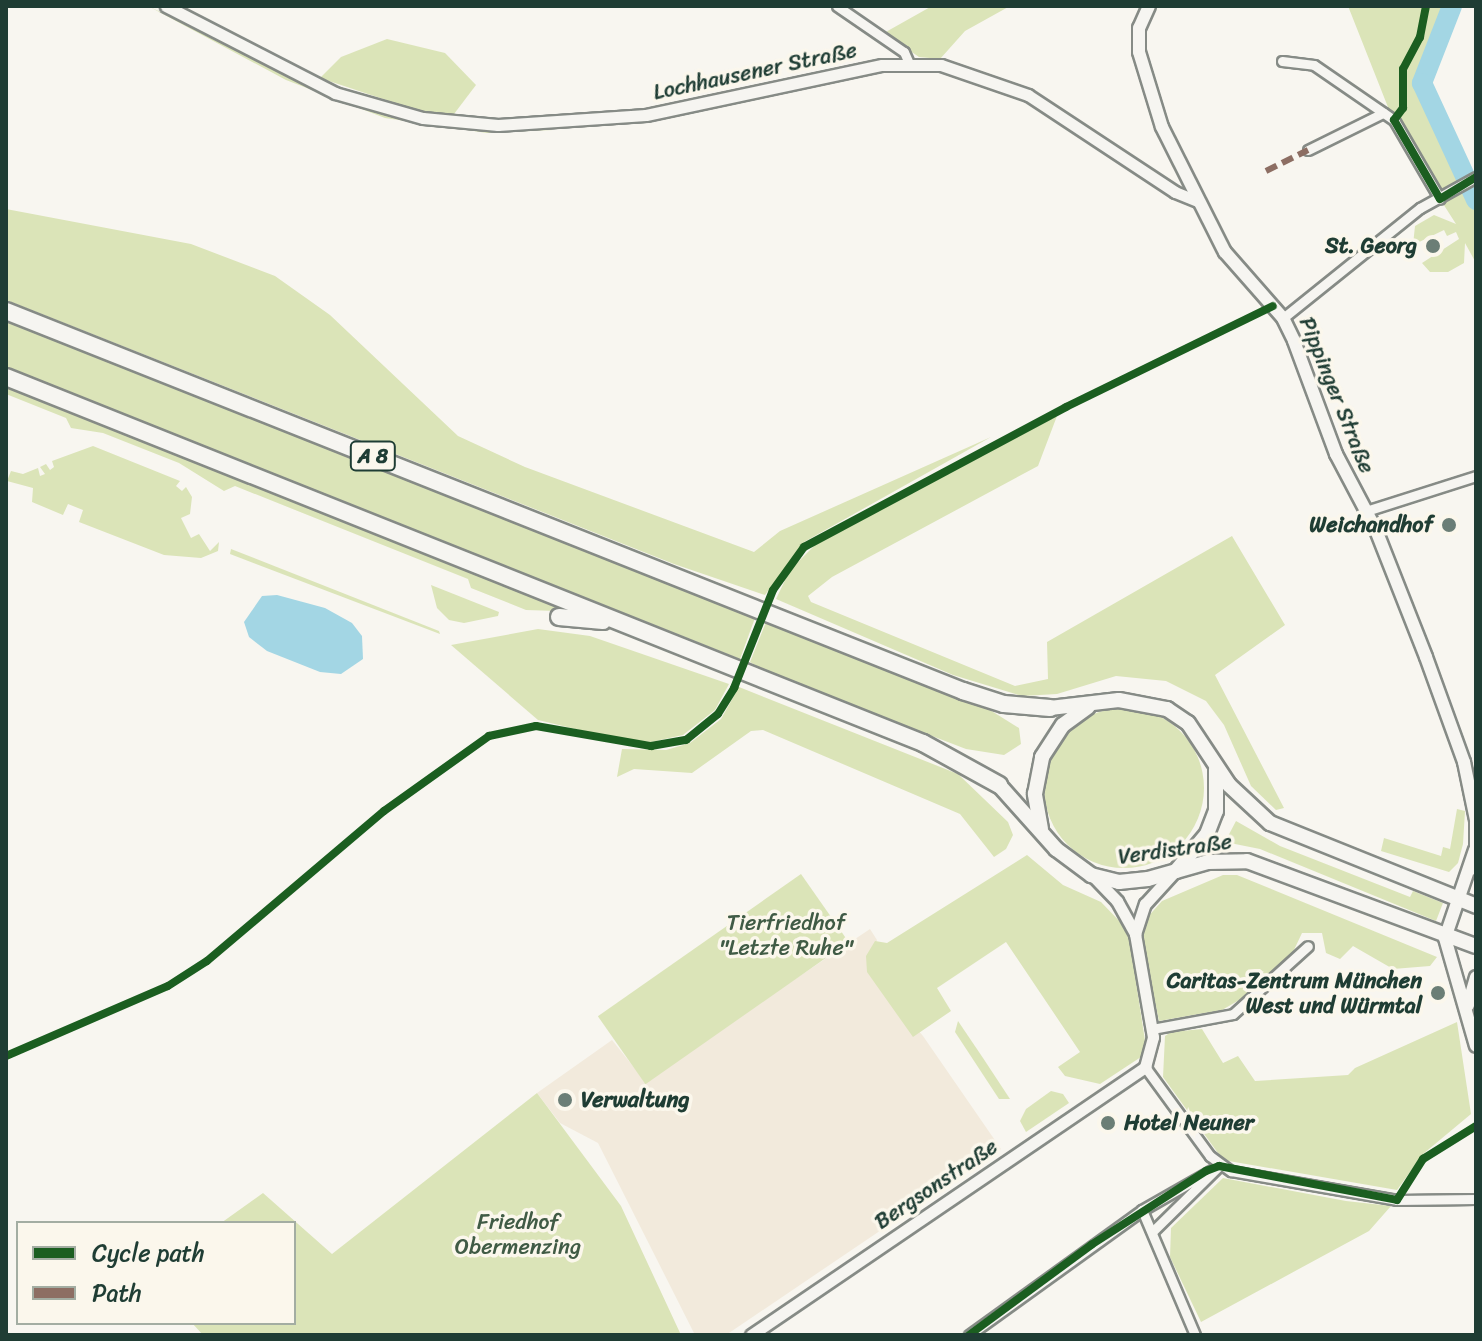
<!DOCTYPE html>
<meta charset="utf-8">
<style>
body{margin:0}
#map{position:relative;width:1482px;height:1341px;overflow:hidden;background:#f8f6f0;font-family:Sriracha,sans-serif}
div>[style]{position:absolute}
.built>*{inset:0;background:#f2eadc}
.green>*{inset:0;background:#dbe4b8;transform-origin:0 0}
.round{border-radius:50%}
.water>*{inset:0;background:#a3d6e4}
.river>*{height:20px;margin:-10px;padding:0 10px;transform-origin:10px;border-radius:10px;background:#a3d6e4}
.roads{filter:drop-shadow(2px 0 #868b86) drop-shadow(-2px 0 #868b86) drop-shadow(0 2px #868b86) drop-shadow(0 -2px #868b86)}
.minor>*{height:9px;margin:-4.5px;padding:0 4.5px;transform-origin:4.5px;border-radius:4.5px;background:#f6f5f1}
.tertiary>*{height:11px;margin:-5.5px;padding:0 5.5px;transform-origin:5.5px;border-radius:5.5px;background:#f6f5f1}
.secondary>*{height:12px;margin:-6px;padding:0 6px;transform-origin:6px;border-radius:6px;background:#f6f5f1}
.primary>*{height:14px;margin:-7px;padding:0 7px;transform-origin:7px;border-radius:7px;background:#f6f5f1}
.motorway>*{height:16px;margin:-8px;padding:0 8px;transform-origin:8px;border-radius:8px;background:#f6f5f1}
.quiet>*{height:6px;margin-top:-3px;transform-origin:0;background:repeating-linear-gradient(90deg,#8d6e63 0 12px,transparent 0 18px)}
.cycleway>*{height:8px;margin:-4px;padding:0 4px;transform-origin:4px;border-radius:4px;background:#1b5e20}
.dots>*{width:22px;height:22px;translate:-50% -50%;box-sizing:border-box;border:4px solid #fbf7ec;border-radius:50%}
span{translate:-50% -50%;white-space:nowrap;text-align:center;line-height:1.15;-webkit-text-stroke:7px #fbf7ec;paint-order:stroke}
.shield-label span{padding:2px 6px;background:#fbf7ec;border:2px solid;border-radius:6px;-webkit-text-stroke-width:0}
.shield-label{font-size:20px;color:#1f3d34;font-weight:700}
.street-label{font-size:22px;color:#1f3d34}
.poi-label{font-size:22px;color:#1f3d34;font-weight:700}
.right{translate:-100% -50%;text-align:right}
.left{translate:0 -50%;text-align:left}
.park-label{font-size:22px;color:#405b45}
.frame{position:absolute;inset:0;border:8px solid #1f3d34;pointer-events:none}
.legend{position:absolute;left:16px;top:1221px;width:280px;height:104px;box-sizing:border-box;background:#fbf7ec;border:2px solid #a3ada2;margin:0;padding:10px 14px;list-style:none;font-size:24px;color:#1f3d34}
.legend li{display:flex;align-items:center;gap:16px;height:40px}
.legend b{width:40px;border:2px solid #a3ada2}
</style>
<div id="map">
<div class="built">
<i style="clip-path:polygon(870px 929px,877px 940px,869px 972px,923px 1036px,1001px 1149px,726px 1335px,695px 1335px,598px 1143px,560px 1123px,537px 1093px,612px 1040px,644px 1080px)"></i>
</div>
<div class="green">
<i style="clip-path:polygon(148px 6px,346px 102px,424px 122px,553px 130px,487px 133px,385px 118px,286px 80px)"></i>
<i style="clip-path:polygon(932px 6px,1010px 6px,965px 31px,940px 59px,919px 57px,884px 33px)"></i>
<i style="clip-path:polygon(1348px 6px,1457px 6px,1432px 52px,1431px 112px,1476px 182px,1476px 263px,1465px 243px,1464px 263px,1448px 272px,1430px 272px,1422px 263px,1459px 239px,1456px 232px,1447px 236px,1444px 230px,1413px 245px,1415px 226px,1434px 215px,1456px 224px,1399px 135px)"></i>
<i style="clip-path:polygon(387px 39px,445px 53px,476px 85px,454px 114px,422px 112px,320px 78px,341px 57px)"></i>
<i style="clip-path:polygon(6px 209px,191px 244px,275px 276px,330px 315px,458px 436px,525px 467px,754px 552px,780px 531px,991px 437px,804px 542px,765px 595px,674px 564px,6px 300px)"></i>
<i style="clip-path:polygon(6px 318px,739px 609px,755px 618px,740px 659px,6px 367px)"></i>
<i style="clip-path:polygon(6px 386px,555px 606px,557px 611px,526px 610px,471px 588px,468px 579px,235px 486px,224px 491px,179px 463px,103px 433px,71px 428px,66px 418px,6px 394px)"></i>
<i style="clip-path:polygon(1057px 416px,1038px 466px,832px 577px,808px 596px,811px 602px,1015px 686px,1048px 679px,1047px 642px,1232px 536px,1285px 625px,1215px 675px,1284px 808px,1276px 810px,1251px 786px,1224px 725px,1206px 701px,1166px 681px,1116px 676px,1057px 694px,1022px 696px,953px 675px,776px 599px,790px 570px,818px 542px)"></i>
<i style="clip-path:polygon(93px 446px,180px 481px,176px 486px,182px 491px,186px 487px,192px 497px,190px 514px,181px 518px,191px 538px,199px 534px,210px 551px,219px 542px,218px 551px,201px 558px,164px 555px,79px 522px,83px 510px,68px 504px,63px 515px,32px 502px,33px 488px,7px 481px,11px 471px,23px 474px,38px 468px,40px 476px,45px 474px,40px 467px,46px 464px,50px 470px,54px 467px,52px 461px)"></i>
<i style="clip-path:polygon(231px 549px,439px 631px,440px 634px,230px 554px)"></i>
<i style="clip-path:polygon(431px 585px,499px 612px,498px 616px,464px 623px,449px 620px,437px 608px)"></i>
<i style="clip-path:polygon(766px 622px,990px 710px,1019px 728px,1021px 744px,1004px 755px,966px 749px,768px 673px,750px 662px)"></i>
<i style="clip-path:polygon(538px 629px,590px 636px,729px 684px,715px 710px,683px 735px,651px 742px,617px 739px,538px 720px,451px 645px)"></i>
<i style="clip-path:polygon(739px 687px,958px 774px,1008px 822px,1013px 835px,1006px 849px,994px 857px,960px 814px,763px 730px,751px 731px,692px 773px,634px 769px,617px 777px,622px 749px,666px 750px,690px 743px,721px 719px)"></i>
<i class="round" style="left:1044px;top:708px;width:160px;height:160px"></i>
<i style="clip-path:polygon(1457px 809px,1465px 811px,1463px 844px,1458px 863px,1449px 872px,1381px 851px,1384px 838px,1441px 856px,1443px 847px,1450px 849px)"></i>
<i style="clip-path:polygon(1236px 821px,1280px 846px,1410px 897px,1413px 891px,1443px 903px,1436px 921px,1260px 849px,1225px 842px)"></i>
<i style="clip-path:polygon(1027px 855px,1063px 885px,1101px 902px,1128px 930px,1146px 1047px,1144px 1055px,1100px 1084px,1065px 1076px,1058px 1067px,1080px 1052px,1006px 942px,937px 988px,951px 1011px,913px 1037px,867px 972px,866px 956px,875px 941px,887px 943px)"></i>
<i style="left:801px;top:874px;width:83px;height:248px;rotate:55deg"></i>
<i style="clip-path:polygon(1223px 875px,1237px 875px,1437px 957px,1430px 966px,1393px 969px,1353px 946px,1340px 959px,1326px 953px,1322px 933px,1302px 933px,1293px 952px,1241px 999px,1222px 1010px,1159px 1021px,1142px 940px,1145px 920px,1162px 901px)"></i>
<i style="clip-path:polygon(958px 1021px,983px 1058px,1010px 1099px,999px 1099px,955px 1032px)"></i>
<i style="clip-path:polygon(1457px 1022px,1471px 1114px,1423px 1154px,1397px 1190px,1223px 1160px,1163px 1077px,1165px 1036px,1171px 1032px,1202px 1029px,1223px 1063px,1238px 1056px,1255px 1081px,1348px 1075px,1355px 1068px)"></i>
<i style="clip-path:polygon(1051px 1091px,1063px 1094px,1069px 1103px,1026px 1132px,1020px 1121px,1026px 1109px)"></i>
<i style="clip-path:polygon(537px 1093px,621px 1206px,681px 1335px,203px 1335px,192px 1323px,294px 1323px,294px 1223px,221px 1223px,263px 1193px,332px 1254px)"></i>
<i style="clip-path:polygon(1223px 1178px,1346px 1201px,1391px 1206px,1369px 1231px,1201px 1322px,1170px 1257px,1171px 1228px)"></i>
</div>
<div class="water">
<i style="clip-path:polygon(277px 595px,325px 608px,352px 623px,362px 636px,363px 659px,341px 674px,320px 672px,267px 651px,249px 637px,244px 622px,262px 596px)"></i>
</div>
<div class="river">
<i style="left:1452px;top:6px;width:83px;rotate:111.3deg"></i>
<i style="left:1422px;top:83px;width:129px;rotate:65.2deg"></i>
</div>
<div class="roads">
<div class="minor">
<i style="left:837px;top:6px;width:81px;rotate:34.5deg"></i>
<i style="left:904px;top:52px;width:12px;rotate:66deg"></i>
<i style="left:1282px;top:61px;width:32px;rotate:7deg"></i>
<i style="left:1314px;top:65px;width:97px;rotate:34.5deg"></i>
<i style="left:1394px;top:120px;width:91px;rotate:59.8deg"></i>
<i style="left:1308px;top:150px;width:84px;rotate:-26.3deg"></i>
<i style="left:1283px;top:318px;width:176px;rotate:-38.8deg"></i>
<i style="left:1420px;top:208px;width:64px;rotate:-29deg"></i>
<i style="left:1366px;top:511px;width:115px;rotate:-17.7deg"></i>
<i style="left:1152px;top:1029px;width:82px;rotate:-10.5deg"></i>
<i style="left:1233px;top:1014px;width:101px;rotate:-42.2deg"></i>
<i style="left:1145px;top:1067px;width:110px;rotate:53.9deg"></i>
<i style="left:1210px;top:1156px;width:26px;rotate:36deg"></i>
<i style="left:1231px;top:1171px;width:169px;rotate:9.9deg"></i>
<i style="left:1397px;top:1200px;width:79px;rotate:-0.7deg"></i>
<i style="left:1142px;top:1210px;width:136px;rotate:67deg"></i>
<i style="left:1153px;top:1231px;width:91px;rotate:-44.6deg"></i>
<i style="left:969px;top:1335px;width:213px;rotate:-35.8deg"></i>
<i style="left:1142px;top:1210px;width:89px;rotate:-29.7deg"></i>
</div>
<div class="tertiary">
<i style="left:166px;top:6px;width:190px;rotate:27.2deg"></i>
<i style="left:335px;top:93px;width:91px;rotate:15.9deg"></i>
<i style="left:423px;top:118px;width:75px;rotate:5.3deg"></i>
<i style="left:498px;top:125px;width:148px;rotate:-3.9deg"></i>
<i style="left:646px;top:115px;width:241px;rotate:-12deg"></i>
<i style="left:882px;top:65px;width:59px"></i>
<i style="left:941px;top:65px;width:92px;rotate:19deg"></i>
<i style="left:1028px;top:95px;width:176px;rotate:33.4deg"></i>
<i style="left:1175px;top:192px;width:24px;rotate:22deg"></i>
<i style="left:1092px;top:875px;width:36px;rotate:46deg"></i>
<i style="left:1117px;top:901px;width:38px;rotate:61deg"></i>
<i style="left:751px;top:1335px;width:477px;rotate:-34.2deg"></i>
<i style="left:1145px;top:1067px;width:31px;rotate:-75deg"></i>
<i style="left:1153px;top:1037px;width:105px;rotate:-99.9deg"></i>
<i style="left:1135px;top:934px;width:32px;rotate:-72deg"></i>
<i style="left:1145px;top:904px;width:45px;rotate:-47.7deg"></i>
</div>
<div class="secondary">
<i style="left:1149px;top:6px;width:24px;rotate:114deg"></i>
<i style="left:1139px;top:28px;width:24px;rotate:90deg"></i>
<i style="left:1139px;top:52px;width:78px;rotate:73deg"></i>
<i style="left:1162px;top:127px;width:140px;rotate:63.3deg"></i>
<i style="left:1225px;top:252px;width:88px;rotate:48.7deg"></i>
<i style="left:1283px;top:318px;width:25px;rotate:64deg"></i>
<i style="left:1294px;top:341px;width:121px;rotate:69.6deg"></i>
<i style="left:1336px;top:454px;width:86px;rotate:62.2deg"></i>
<i style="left:1376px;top:530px;width:136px;rotate:68.5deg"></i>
<i style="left:1426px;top:657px;width:112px;rotate:70.1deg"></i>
<i style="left:1464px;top:762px;width:59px;rotate:78.3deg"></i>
<i style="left:1476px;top:822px;width:47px;rotate:90deg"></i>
<i style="left:1475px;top:850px;width:93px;rotate:108.8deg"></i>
<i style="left:1445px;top:938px;width:112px;rotate:74deg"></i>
<i style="left:1468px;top:1005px;width:29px;rotate:-74deg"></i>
</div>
<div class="primary">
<i style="left:1050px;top:708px;width:69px;rotate:-6.6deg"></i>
<i style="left:1119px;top:700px;width:49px;rotate:10.6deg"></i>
<i style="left:1167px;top:709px;width:25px;rotate:34deg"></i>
<i style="left:1188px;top:723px;width:74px;rotate:56.5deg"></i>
<i style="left:1229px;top:785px;width:56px;rotate:42.8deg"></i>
<i style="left:1270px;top:823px;width:222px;rotate:21.9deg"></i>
<i style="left:999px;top:785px;width:86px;rotate:48.3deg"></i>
<i style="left:1056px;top:849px;width:44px;rotate:36.6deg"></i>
<i style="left:1091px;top:875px;width:29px;rotate:14deg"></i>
<i style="left:1119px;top:882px;width:29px;rotate:-6deg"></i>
<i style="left:1148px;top:879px;width:62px;rotate:-15.8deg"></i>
<i style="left:1208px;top:862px;width:39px;rotate:-1deg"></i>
<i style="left:1247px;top:861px;width:244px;rotate:20.4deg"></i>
<i style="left:1041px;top:829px;width:36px;rotate:-100deg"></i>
<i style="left:1035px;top:794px;width:38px;rotate:-79deg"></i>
<i style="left:1042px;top:757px;width:38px;rotate:-57deg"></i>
<i style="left:1063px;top:725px;width:31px;rotate:-36deg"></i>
<i style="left:1176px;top:871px;width:48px;rotate:-50deg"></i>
<i style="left:1207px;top:834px;width:25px;rotate:-69deg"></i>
<i style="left:1216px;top:811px;width:42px;rotate:-90deg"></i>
</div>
<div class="motorway">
<i style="left:6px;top:311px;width:1030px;rotate:21.66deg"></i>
<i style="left:963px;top:691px;width:43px;rotate:17.6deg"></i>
<i style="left:1004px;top:704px;width:46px;rotate:5deg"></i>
<i style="left:6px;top:377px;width:987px;rotate:21.76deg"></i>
<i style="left:923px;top:743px;width:87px;rotate:28.9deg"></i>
<i style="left:559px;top:617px;width:44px;rotate:5.2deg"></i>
</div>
</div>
<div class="quiet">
<i style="left:1266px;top:171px;width:47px;rotate:-26.6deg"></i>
</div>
<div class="cycleway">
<i style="left:1426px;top:6px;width:32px;rotate:101deg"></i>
<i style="left:1420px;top:37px;width:36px;rotate:118deg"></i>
<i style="left:1403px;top:69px;width:39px;rotate:90deg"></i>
<i style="left:1403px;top:108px;width:15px;rotate:127deg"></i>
<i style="left:1394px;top:120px;width:91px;rotate:59.8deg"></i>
<i style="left:1440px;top:199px;width:42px;rotate:-31.4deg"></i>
<i style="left:6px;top:1056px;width:176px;rotate:-23.4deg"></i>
<i style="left:168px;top:986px;width:46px;rotate:-32.7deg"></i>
<i style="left:207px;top:961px;width:232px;rotate:-40.3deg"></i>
<i style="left:384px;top:811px;width:129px;rotate:-35.5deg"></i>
<i style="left:489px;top:736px;width:48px;rotate:-12deg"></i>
<i style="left:536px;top:726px;width:117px;rotate:9.9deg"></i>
<i style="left:651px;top:746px;width:36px;rotate:-10deg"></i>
<i style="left:686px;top:740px;width:41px;rotate:-39.1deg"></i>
<i style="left:718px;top:714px;width:31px;rotate:-58deg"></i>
<i style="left:734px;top:688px;width:105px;rotate:-68.3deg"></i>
<i style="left:773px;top:590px;width:53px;rotate:-54.2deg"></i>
<i style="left:804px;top:547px;width:297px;rotate:-28.1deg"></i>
<i style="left:1066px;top:407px;width:230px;rotate:-26deg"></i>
<i style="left:969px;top:1335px;width:152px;rotate:-36.4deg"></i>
<i style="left:1091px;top:1245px;width:137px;rotate:-32.8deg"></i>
<i style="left:1206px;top:1171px;width:14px;rotate:-21deg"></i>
<i style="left:1219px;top:1166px;width:181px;rotate:10.8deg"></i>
<i style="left:1397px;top:1200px;width:49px;rotate:-57.6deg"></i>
<i style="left:1423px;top:1159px;width:62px;rotate:-31.9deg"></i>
</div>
<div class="dots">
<i style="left:1433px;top:246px;background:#6b7e76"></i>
<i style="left:1449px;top:525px;background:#6b7e76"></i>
<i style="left:1438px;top:993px;background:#6b7e76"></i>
<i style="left:565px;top:1100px;background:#6b7e76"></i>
<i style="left:1108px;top:1123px;background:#6b7e76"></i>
</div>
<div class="shield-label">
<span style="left:373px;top:456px">A 8</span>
</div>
<div class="street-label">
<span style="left:755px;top:71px;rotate:-12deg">Lochhausener Straße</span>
<span style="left:1337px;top:395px;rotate:68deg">Pippinger Straße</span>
<span style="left:1175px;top:849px;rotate:-8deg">Verdistraße</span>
<span style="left:936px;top:1184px;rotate:-34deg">Bergsonstraße</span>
</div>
<div class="poi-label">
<span class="right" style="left:1417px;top:246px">St. Georg</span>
<span class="right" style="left:1433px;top:525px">Weichandhof</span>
<span class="right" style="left:1422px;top:993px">Caritas-Zentrum München<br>West und Würmtal</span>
<span class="left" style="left:581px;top:1100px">Verwaltung</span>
<span class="left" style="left:1124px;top:1123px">Hotel Neuner</span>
</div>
<div class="park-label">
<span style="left:786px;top:935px">Tierfriedhof<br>"Letzte Ruhe"</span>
<span style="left:518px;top:1234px">Friedhof<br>Obermenzing</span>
</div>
<div class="frame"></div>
<ul class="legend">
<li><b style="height:10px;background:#1b5e20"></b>Cycle path</li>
<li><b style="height:10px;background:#8d6e63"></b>Path</li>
</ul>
</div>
